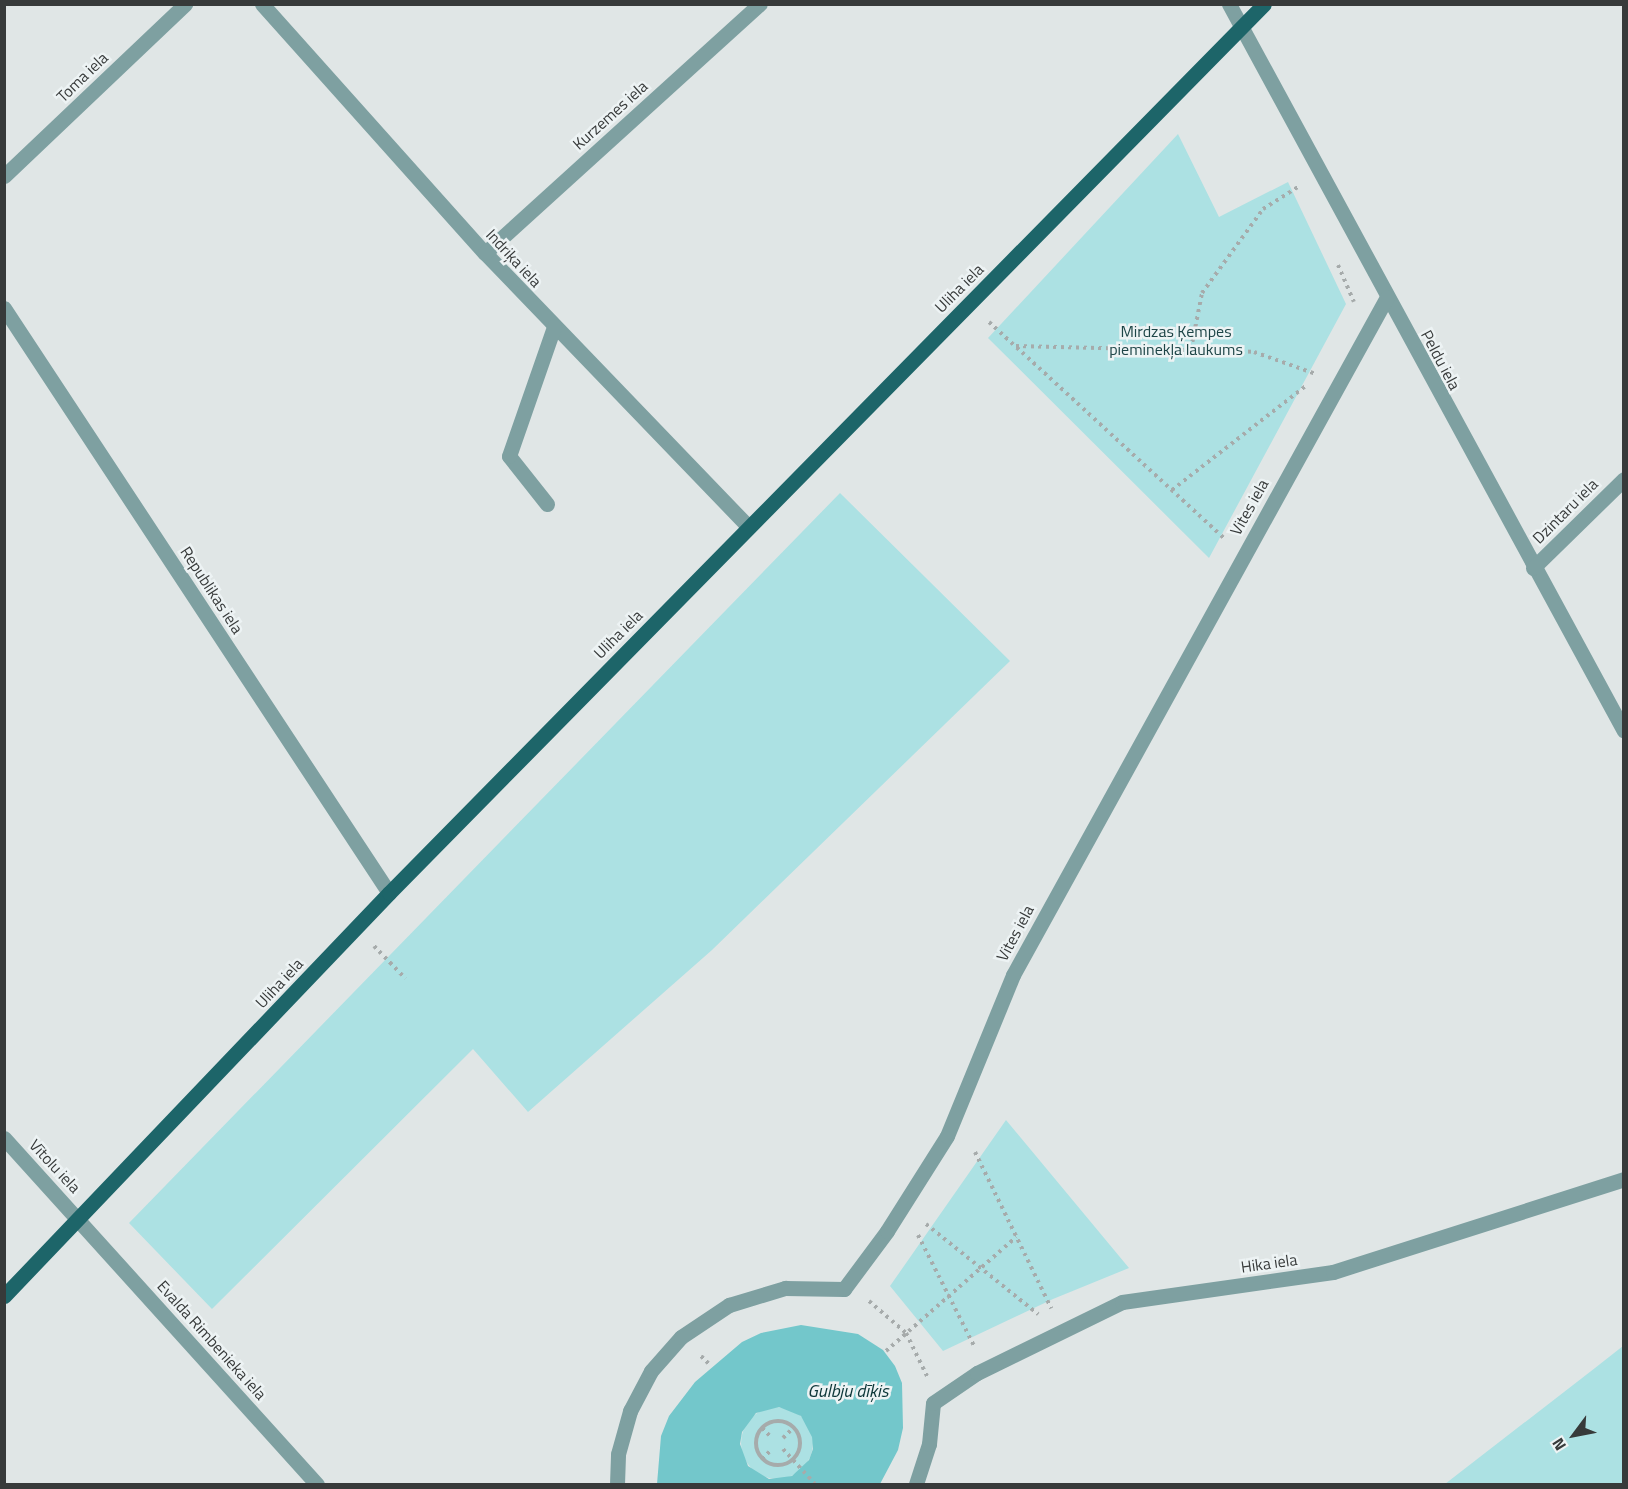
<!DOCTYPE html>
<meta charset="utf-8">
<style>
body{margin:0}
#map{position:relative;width:1628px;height:1489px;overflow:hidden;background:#e0e6e6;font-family:"Titillium Web",sans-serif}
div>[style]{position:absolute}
.green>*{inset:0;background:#ace1e3}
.round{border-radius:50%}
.water>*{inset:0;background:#73c7cb}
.path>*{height:4px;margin-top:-2px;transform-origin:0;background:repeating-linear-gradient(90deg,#a6abab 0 3px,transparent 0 7.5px)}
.path>.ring{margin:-2px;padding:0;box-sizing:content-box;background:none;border:4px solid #a6abab;border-radius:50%}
.minor>*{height:15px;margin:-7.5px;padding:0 7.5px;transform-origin:7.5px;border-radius:7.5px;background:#7ea0a1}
.major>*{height:15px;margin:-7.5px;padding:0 7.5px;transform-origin:7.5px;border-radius:7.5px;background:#1d6569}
span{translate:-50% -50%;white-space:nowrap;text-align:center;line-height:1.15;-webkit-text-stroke:5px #edf3f4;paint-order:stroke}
.street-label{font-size:16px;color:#373a3a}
.park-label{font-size:16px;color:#1d4547}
.water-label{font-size:18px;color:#0d3739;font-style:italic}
.frame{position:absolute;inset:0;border:6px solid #373a3a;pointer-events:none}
.north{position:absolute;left:1544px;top:1405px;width:60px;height:60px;-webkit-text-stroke:4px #edf3f4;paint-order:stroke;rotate:238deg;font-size:16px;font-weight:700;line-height:24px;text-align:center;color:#373a3a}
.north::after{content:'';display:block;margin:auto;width:21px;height:27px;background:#373a3a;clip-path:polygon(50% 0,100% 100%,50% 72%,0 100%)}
</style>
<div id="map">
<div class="green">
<i style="clip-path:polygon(1178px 134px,1219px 217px,1288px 182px,1346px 304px,1209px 558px,988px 338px)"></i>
<i style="clip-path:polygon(840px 493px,1010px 661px,712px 950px,528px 1112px,473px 1049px,212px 1309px,129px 1223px)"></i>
<i style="clip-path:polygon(1006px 1120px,1129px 1268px,1053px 1299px,943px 1351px,890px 1286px)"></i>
<i style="clip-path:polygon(1623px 1346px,1623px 1484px,1445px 1484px,1595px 1368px)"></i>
<i class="round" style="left:741px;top:1407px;width:72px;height:72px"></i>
</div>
<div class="water">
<i style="clip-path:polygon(evenodd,801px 1325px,858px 1334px,883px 1350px,895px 1366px,902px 1383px,903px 1428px,898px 1450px,880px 1484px,657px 1484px,661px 1436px,669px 1416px,695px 1382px,742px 1342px,761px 1333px,801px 1325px,779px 1407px,801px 1416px,812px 1437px,813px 1449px,809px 1460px,792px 1476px,769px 1479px,748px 1466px,740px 1444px,742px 1432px,756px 1413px,779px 1407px)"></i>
</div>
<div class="path">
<i style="left:1338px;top:265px;width:40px;rotate:66.6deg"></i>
<i style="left:989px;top:322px;width:319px;rotate:42.6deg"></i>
<i style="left:1016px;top:346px;width:238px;rotate:1.4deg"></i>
<i style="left:1254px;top:352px;width:66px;rotate:19.5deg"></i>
<i style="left:1191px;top:349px;width:57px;rotate:-78.9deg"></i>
<i style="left:1202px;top:293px;width:104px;rotate:-54deg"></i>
<i style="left:1263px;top:209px;width:41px;rotate:-32.2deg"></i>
<i style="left:1172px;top:490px;width:171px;rotate:-37.9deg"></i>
<i style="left:374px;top:946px;width:45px;rotate:45.9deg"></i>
<i style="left:975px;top:1152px;width:174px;rotate:64deg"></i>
<i style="left:926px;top:1224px;width:144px;rotate:38.8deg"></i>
<i style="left:918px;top:1235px;width:124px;rotate:63.2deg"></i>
<i style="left:869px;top:1301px;width:49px;rotate:40.9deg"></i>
<i style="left:906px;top:1333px;width:48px;rotate:64deg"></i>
<i style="left:886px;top:1351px;width:173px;rotate:-41.2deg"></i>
<i style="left:701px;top:1356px;width:11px;rotate:45deg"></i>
<i class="ring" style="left:756px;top:1421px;width:40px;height:40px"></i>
<i style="left:762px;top:1428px;width:14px;rotate:45deg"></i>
<i style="left:783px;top:1438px;width:14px;rotate:-45deg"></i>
<i style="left:783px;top:1449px;width:47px;rotate:47.6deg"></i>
<i style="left:762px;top:1459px;width:14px;rotate:-45deg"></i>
</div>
<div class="minor">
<i style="left:262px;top:4px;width:334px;rotate:48.2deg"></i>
<i style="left:485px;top:253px;width:380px;rotate:46.1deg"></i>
<i style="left:1229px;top:4px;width:827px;rotate:61.48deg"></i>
<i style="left:4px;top:176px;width:250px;rotate:-43.5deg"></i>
<i style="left:485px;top:253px;width:371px;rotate:-42.2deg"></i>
<i style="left:4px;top:308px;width:700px;rotate:56.65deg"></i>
<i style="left:547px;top:504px;width:61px;rotate:-128.4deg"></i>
<i style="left:509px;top:456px;width:137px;rotate:-70.8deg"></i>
<i style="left:1533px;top:568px;width:127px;rotate:-44.4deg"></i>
<i style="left:4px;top:1138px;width:467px;rotate:47.9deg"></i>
<i style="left:617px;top:1484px;width:30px;rotate:-88deg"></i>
<i style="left:618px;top:1454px;width:45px;rotate:-74.4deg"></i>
<i style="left:630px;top:1411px;width:45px;rotate:-62.3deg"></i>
<i style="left:651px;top:1371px;width:45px;rotate:-48.6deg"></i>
<i style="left:681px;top:1337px;width:58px;rotate:-33.7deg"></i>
<i style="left:729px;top:1305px;width:59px;rotate:-16.9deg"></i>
<i style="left:785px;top:1288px;width:59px;rotate:1deg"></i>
<i style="left:844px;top:1289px;width:72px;rotate:-53.4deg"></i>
<i style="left:887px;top:1231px;width:112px;rotate:-57.7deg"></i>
<i style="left:947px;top:1136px;width:174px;rotate:-67.7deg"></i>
<i style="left:1013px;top:975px;width:774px;rotate:-61.12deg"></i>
<i style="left:916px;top:1484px;width:42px;rotate:-72deg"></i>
<i style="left:929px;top:1444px;width:41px;rotate:-84.4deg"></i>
<i style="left:933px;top:1403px;width:53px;rotate:-34.3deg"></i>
<i style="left:977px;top:1373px;width:161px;rotate:-26.1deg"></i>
<i style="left:1122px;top:1302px;width:213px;rotate:-8.1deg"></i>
<i style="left:1333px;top:1272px;width:305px;rotate:-17.7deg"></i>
</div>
<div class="major">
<i style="left:4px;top:1296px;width:557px;rotate:-46.31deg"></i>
<i style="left:389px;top:893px;width:1247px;rotate:-45.45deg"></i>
</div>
<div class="street-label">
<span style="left:82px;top:77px;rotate:-44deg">Toma iela</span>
<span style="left:610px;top:115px;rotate:-42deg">Kurzemes iela</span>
<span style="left:514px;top:258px;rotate:47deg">Indriķa iela</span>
<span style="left:959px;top:288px;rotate:-45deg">Uliha iela</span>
<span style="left:1441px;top:360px;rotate:62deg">Peldu iela</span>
<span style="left:1249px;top:507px;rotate:-61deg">Vites iela</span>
<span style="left:1565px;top:511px;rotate:-45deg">Dzintaru iela</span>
<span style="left:212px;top:590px;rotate:57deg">Republikas iela</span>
<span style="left:618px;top:634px;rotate:-45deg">Uliha iela</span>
<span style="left:1015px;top:933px;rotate:-62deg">Vites iela</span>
<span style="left:279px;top:983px;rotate:-47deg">Uliha iela</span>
<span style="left:55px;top:1166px;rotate:47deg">Vītolu iela</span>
<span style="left:1269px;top:1263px;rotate:-8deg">Hika iela</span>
<span style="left:212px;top:1340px;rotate:48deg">Evalda Rimbenieka iela</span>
</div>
<div class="park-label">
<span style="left:1176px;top:340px">Mirdzas Ķempes<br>pieminekļa laukums</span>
</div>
<div class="water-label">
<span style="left:848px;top:1391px">Gulbju dīķis</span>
</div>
<div class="frame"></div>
<div class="north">N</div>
</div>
